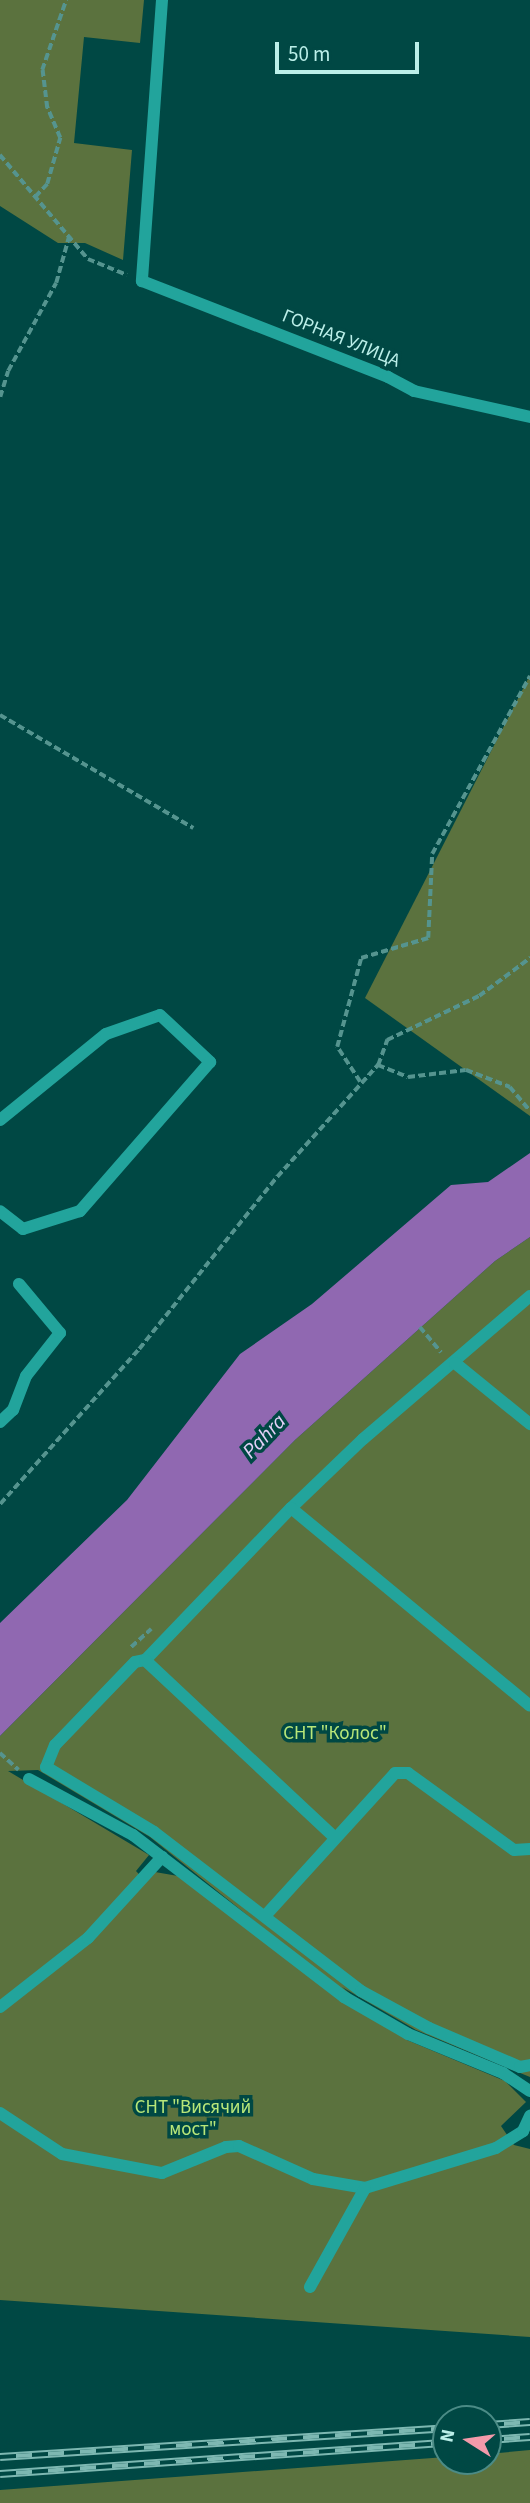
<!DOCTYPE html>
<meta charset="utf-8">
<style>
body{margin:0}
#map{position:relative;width:530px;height:2503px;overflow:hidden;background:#004844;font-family:"Source Sans 3",sans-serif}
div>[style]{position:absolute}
.green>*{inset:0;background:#5b723e}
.water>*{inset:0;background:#9068b1}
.path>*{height:3.5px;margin-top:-1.75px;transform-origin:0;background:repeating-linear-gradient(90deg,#55948f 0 7px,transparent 0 10.5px)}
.minor>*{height:12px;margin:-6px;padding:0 6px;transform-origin:6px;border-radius:6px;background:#22a49c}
.rail>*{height:8px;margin-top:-4px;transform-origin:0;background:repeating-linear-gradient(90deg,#004844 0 16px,#7db8b2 0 32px);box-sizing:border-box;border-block:2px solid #7db8b2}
span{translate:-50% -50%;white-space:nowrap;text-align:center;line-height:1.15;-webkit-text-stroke:7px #004844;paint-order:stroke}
.street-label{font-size:19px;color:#bbefe9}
.park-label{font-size:19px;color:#b8e779}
.water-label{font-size:21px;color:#e5d1f9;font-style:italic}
.north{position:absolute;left:432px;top:2405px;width:70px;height:70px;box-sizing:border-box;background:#004844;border:2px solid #4b8b86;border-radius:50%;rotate:282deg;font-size:19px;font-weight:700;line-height:28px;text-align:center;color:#bbefe9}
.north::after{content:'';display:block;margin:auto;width:24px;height:32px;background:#f39aaa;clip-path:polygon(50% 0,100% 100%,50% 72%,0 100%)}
.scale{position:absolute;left:275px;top:42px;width:144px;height:32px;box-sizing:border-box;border:4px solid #bbefe9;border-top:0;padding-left:9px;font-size:21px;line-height:24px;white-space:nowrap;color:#bbefe9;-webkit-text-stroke:5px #004844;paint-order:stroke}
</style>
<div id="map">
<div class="green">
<i style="clip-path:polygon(0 0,144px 0,140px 43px,84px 37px,74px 143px,132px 150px,123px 260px,85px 243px,58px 243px,0 206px)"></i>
<i style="clip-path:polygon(530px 675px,530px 1116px,365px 998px)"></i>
<i style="clip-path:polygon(evenodd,530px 1237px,530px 2077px,416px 2030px,342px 1987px,407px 2040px,505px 2081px,526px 2102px,501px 2126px,514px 2145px,530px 2149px,530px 2337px,0 2300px,0 1736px,295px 1440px,495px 1261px,530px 1237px,38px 1770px,150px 1837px,278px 1940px,178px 1876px,155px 1872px,146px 1882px,136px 1871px,149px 1855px,8px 1771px,38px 1770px)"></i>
<i style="clip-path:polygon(530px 2450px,530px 2503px,0 2503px,0 2490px,446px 2457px,446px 2461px,488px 2461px,488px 2454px)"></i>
</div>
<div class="water">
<i style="clip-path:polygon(530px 1153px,530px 1237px,495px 1261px,295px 1440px,0 1736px,0 1623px,127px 1500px,240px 1354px,312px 1304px,451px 1185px,488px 1182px)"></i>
</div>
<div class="path">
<i style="left:0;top:155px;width:136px;rotate:49.8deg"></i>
<i style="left:88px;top:259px;width:42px;rotate:22.3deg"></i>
<i style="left:35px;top:197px;width:18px;rotate:-47deg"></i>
<i style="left:47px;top:184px;width:48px;rotate:-74.2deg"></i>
<i style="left:60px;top:138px;width:33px;rotate:-113deg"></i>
<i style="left:47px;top:108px;width:38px;rotate:-97deg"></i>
<i style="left:42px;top:70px;width:74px;rotate:-71.1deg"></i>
<i style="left:0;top:397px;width:27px;rotate:-73deg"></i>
<i style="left:8px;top:371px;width:100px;rotate:-61.4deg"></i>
<i style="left:56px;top:283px;width:49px;rotate:-74.5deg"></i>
<i style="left:0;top:715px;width:224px;rotate:30.3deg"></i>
<i style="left:378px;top:1065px;width:32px;rotate:22deg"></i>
<i style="left:408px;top:1077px;width:58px;rotate:-6.9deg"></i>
<i style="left:466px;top:1070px;width:47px;rotate:21.1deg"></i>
<i style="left:510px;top:1087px;width:31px;rotate:50deg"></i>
<i style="left:360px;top:1082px;width:42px;rotate:-123.3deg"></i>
<i style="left:337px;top:1047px;width:92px;rotate:-74.9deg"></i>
<i style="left:361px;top:958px;width:70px;rotate:-16.6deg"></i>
<i style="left:428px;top:938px;width:84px;rotate:-87.3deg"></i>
<i style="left:432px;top:854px;width:203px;rotate:-61.2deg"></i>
<i style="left:420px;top:1327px;width:33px;rotate:50deg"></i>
<i style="left:0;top:1504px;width:208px;rotate:-48.1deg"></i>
<i style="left:139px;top:1349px;width:221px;rotate:-51.3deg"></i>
<i style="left:277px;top:1177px;width:151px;rotate:-48deg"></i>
<i style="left:378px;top:1065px;width:27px;rotate:-70deg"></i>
<i style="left:387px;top:1040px;width:102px;rotate:-25.6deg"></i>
<i style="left:479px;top:996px;width:64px;rotate:-36.7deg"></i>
<i style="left:131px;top:1647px;width:27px;rotate:-42deg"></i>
<i style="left:0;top:1753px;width:25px;rotate:42deg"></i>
</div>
<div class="minor">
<i style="left:162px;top:0;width:282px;rotate:94.1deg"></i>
<i style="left:142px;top:281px;width:264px;rotate:21.3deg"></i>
<i style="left:388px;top:377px;width:30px;rotate:28deg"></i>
<i style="left:414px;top:391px;width:119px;rotate:12.6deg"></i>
<i style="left:0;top:1120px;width:136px;rotate:-39.1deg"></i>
<i style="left:106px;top:1034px;width:57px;rotate:-19.4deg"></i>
<i style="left:160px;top:1015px;width:69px;rotate:43.2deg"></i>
<i style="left:210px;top:1062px;width:198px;rotate:131.1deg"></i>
<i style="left:80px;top:1211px;width:60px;rotate:162.5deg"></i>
<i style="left:23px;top:1229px;width:29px;rotate:-142deg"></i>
<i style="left:530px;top:1296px;width:220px;rotate:139.4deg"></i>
<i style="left:363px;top:1439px;width:100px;rotate:136.2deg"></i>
<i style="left:291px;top:1508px;width:211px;rotate:133.8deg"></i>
<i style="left:145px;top:1660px;width:10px;rotate:169deg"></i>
<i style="left:135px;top:1662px;width:115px;rotate:133.9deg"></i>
<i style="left:55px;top:1745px;width:24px;rotate:112deg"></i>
<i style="left:46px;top:1767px;width:126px;rotate:31deg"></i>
<i style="left:154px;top:1832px;width:261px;rotate:37.5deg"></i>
<i style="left:361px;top:1991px;width:77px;rotate:28.6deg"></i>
<i style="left:429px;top:2028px;width:99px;rotate:23.2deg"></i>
<i style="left:520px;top:2067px;width:10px;rotate:-11deg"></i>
<i style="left:455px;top:1363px;width:97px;rotate:39.1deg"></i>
<i style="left:0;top:1422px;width:18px;rotate:-43deg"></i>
<i style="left:13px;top:1410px;width:36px;rotate:-69deg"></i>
<i style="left:26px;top:1376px;width:55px;rotate:-51.7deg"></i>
<i style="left:60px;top:1333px;width:64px;rotate:-129.9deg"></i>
<i style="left:291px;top:1508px;width:310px;rotate:39.6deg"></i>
<i style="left:145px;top:1660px;width:260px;rotate:43.1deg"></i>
<i style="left:29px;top:1779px;width:118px;rotate:28.3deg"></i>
<i style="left:133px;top:1835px;width:266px;rotate:37.5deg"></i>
<i style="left:344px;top:1997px;width:74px;rotate:30deg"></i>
<i style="left:408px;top:2034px;width:103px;rotate:22.3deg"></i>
<i style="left:503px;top:2073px;width:32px;rotate:34deg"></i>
<i style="left:265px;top:1916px;width:193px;rotate:-47.7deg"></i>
<i style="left:395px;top:1773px;width:13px"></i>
<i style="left:408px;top:1773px;width:131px;rotate:36deg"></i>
<i style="left:514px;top:1850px;width:16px;rotate:-4deg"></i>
<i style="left:0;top:2007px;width:112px;rotate:-38.1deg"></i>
<i style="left:88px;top:1938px;width:110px;rotate:-47.6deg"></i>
<i style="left:0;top:2113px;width:74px;rotate:33.5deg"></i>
<i style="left:62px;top:2154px;width:102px;rotate:10.8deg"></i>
<i style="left:162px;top:2173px;width:69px;rotate:-22.1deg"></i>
<i style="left:226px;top:2147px;width:13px;rotate:-4deg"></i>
<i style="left:239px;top:2146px;width:81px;rotate:24deg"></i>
<i style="left:313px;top:2179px;width:53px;rotate:9.8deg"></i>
<i style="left:365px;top:2188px;width:137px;rotate:-17deg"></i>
<i style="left:496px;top:2148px;width:32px;rotate:-32deg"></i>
<i style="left:523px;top:2131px;width:17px;rotate:-65deg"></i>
<i style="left:310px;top:2287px;width:113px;rotate:-60.9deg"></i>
</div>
<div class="rail">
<i style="left:488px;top:2425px;width:42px;rotate:-4.1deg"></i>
<i style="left:488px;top:2440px;width:42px;rotate:-4.1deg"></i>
<i style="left:0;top:2457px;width:447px;rotate:-3.7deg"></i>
<i style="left:0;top:2474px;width:447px;rotate:-4deg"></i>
</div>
<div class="street-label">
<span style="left:341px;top:339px;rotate:22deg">ГОРНАЯ УЛИЦА</span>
</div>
<div class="park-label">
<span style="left:335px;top:1734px">СНТ "Колос"</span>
<span style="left:193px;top:2119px">СНТ "Висячий<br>мост"</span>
</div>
<div class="water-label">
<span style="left:264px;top:1436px;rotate:-46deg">Pahra</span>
</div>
<div class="north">N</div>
<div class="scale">50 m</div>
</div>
